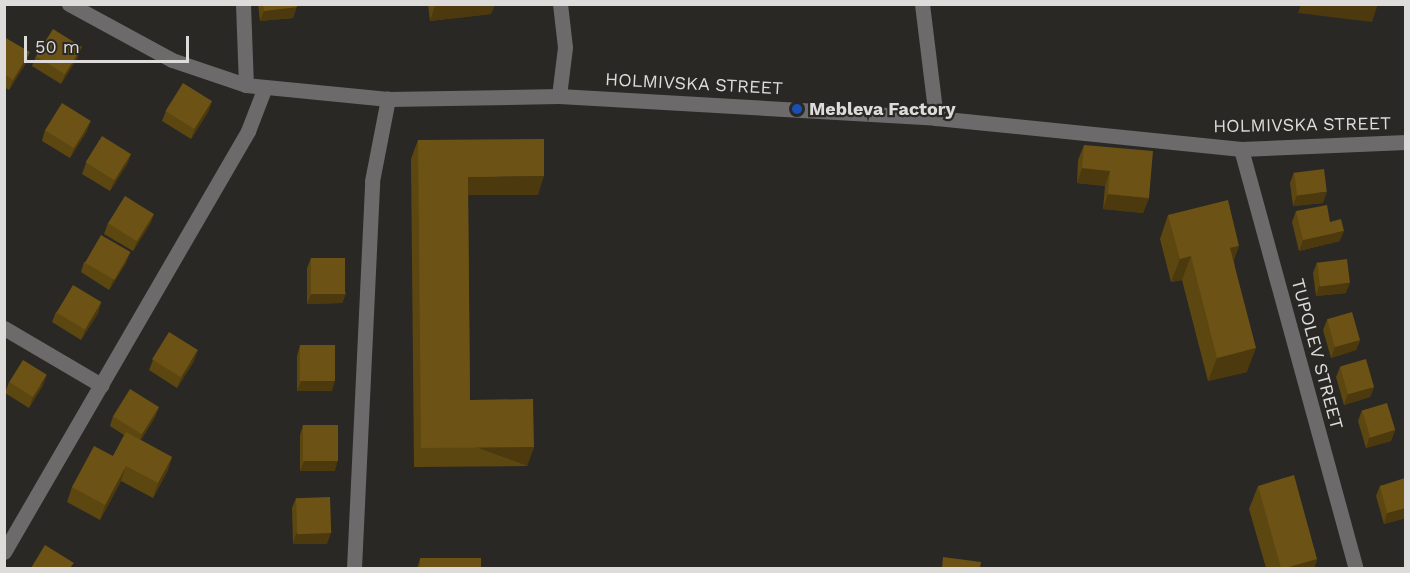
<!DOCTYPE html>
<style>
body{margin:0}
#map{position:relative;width:1410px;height:573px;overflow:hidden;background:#292825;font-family:"Work Sans",sans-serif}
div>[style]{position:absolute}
.minor>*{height:15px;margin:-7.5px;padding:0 7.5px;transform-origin:7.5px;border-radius:7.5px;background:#6c6a6b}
.wall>*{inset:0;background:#5d4711}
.shaded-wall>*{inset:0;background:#4c390e;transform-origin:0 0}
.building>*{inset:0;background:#6c5214;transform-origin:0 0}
.dots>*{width:16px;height:16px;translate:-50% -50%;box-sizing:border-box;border:3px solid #292825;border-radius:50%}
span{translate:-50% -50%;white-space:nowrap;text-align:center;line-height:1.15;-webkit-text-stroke:4.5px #292825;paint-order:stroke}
.street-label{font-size:18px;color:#dddcda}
.poi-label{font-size:18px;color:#dddcda;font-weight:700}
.left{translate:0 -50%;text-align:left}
.frame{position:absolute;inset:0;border:6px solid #dddcda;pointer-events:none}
.scale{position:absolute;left:24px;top:36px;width:165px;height:27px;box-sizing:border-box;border:3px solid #dddcda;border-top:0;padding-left:8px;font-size:18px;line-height:21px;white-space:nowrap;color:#dddcda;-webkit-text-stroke:4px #292825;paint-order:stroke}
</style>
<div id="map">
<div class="minor">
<i style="left:69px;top:4px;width:117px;rotate:28.5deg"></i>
<i style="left:172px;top:60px;width:78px;rotate:18.7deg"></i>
<i style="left:246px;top:85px;width:143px;rotate:5.6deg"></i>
<i style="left:388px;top:99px;width:171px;rotate:-1deg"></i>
<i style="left:559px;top:96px;width:378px;rotate:3.3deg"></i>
<i style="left:936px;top:118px;width:307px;rotate:5.8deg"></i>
<i style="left:1241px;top:149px;width:165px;rotate:-2.4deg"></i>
<i style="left:243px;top:4px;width:81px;rotate:87.9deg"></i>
<i style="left:922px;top:4px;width:115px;rotate:83deg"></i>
<i style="left:559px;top:96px;width:49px;rotate:-83deg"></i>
<i style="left:565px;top:47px;width:43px;rotate:-96.6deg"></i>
<i style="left:1241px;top:149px;width:434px;rotate:74.7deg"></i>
<i style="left:4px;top:328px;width:113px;rotate:30.4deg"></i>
<i style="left:4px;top:552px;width:487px;rotate:-59.9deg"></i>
<i style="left:248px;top:131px;width:47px;rotate:-68.9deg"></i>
<i style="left:354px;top:568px;width:387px;rotate:-87.3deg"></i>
<i style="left:372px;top:181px;width:84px;rotate:-79deg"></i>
</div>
<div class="wall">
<i style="clip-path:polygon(258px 4px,297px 4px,293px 18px,260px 21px)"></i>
<i style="clip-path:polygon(428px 4px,495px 4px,491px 14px,430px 21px)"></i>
<i style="clip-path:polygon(4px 37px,26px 63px,9px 90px,4px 87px)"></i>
<i style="clip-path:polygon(36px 56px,78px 57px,61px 84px,32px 66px)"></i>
<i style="clip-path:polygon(212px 101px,208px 112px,191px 139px,162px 121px,166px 111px)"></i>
<i style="clip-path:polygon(45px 130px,87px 131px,70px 158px,42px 141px)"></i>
<i style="clip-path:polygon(418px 140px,538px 195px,468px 195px,470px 400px,534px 447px,527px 466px,414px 467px,411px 159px)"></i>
<i style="clip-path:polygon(1084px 145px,1149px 198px,1143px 213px,1103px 209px,1105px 186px,1077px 183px,1078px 160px)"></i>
<i style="clip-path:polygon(131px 154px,127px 164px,110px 191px,82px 174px,86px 163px)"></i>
<i style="clip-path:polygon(1294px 172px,1323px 203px,1293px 206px,1290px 183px)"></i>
<i style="clip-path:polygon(1296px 211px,1330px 222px,1340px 241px,1299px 251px,1292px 222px)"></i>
<i style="clip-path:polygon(154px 214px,150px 224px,133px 251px,104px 234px,108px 223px)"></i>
<i style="clip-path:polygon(1168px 215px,1234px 261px,1247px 372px,1208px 381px,1182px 280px,1171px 282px,1160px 239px)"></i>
<i style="clip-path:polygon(130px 252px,126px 263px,109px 290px,81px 272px,84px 262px)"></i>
<i style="clip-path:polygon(311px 258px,346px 293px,342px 303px,307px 304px,307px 268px)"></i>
<i style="clip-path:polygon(1317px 262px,1346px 293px,1316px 296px,1313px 273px)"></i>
<i style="clip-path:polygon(101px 302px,98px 313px,81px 340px,52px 322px,56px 312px)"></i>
<i style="clip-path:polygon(1327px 320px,1360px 340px,1356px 350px,1331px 358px,1323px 330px)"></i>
<i style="clip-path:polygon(300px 345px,332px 391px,297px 391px,297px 356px)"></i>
<i style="clip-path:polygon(153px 360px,194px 361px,177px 388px,149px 370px)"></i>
<i style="clip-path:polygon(1340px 367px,1374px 387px,1370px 397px,1344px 405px,1336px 377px)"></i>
<i style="clip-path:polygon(9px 382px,43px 385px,29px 408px,5px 393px)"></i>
<i style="clip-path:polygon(159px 407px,155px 417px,141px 440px,172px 457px,167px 472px,153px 498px,121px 481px,100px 520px,67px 502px,72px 487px,113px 456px,124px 435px,110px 426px,113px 416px)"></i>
<i style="clip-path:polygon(1362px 410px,1395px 430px,1391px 441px,1366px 448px,1358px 421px)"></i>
<i style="clip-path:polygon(303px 425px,335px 471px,300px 471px,300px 435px)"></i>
<i style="clip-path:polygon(1406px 480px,1406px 518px,1384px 524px,1376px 496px,1380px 486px)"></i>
<i style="clip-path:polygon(1258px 486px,1317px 559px,1314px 568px,1266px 568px,1249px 509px)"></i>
<i style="clip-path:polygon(296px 498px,327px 544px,293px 544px,292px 508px)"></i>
<i style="clip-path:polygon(420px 559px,481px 568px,417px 568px)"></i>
</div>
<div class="shaded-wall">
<i style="clip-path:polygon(446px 4px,495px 4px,491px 14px,430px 21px,435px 6px)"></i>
<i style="clip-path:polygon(1301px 4px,1378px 4px,1372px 22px,1298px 13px)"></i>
<i style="clip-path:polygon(297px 7px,293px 18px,260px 21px,264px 11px)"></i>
<i style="clip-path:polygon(82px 47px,78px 57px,61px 84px,65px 74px)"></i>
<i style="clip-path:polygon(30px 52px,26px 63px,9px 90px,13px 80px)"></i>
<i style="clip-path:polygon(212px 101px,208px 112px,191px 139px,195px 128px)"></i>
<i style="clip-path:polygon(91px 121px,87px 131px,70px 158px,74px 148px)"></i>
<i style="clip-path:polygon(131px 154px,127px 164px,110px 191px,114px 181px)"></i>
<i style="clip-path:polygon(1082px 168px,1110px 171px,1105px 186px,1077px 183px)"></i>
<i style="clip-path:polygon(544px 176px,538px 195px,461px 195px,468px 177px)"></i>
<i style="clip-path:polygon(1327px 192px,1323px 203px,1293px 206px,1297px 195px)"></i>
<i style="clip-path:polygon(1108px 194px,1149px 198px,1143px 213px,1103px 209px)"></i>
<i style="clip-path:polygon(154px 214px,150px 224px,133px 251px,137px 241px)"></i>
<i style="clip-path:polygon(1344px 231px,1340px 241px,1299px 251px,1303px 240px)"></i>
<i style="clip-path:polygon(1239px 246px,1231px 269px,1230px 248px)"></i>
<i style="clip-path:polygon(130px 252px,126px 263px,109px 290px,113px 280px)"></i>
<i style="clip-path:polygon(1191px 256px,1182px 280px,1171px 282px,1180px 259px)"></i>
<i style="clip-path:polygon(1350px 283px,1346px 293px,1316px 296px,1319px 286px)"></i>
<i style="clip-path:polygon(346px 293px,342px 303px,307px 304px,311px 294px)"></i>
<i style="clip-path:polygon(101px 302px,98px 313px,81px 340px,85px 330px)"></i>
<i style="clip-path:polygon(1360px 340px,1356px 350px,1331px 358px,1335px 347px)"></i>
<i style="clip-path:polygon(1256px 348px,1247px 372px,1208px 381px,1217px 358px)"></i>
<i style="clip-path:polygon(198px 350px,194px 361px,177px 388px,181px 378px)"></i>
<i style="clip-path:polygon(47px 375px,43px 385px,29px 408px,33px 397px)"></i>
<i style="clip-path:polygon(301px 381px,335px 381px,332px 391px,297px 391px)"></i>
<i style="clip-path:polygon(1374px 387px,1370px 397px,1344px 405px,1348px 394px)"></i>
<i style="clip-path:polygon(159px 407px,155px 417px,138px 444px,142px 434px)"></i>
<i style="clip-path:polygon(1395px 430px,1391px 441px,1366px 448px,1369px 438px)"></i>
<i style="left:534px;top:447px;width:20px;height:113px;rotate:110deg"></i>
<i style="clip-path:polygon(172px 457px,167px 472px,153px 498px,158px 483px)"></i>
<i style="clip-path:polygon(338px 460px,335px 471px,300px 471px,304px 461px)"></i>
<i style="clip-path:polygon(126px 466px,121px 481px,100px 520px,105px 505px)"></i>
<i style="clip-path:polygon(1406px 508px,1406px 518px,1384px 524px,1387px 513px)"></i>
<i style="clip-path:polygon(296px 533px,331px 533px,327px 544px,293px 544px)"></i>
<i style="clip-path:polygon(1317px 559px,1314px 568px,1285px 568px)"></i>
</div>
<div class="building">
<i style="clip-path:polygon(263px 4px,297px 4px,297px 7px,264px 11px)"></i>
<i style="left:53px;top:29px;width:34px;height:32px;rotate:32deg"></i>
<i style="clip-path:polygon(4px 37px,30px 52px,13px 80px,4px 74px)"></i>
<i style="left:183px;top:83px;width:34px;height:33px;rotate:32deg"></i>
<i style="left:62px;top:103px;width:34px;height:32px;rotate:32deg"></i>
<i style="left:102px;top:136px;width:34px;height:31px;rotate:32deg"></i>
<i style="clip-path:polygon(544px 139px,544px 176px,468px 177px,470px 400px,533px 399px,534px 447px,421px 448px,418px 140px)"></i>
<i style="clip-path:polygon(1084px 145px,1153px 151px,1149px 198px,1108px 194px,1110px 171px,1082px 168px)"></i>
<i style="left:1324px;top:169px;width:23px;height:30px;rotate:83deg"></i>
<i style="left:125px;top:196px;width:34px;height:32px;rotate:32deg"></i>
<i style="clip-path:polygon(1228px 200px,1239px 246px,1230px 248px,1256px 348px,1217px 358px,1191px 256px,1180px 259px,1168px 215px)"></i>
<i style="clip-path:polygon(1327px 205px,1330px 222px,1341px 219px,1344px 231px,1303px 240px,1296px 211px)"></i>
<i style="left:101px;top:235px;width:34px;height:32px;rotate:30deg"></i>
<i style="left:311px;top:258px;width:34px;height:36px"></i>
<i style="left:1347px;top:259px;width:24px;height:30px;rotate:83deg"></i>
<i style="left:73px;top:285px;width:33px;height:32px;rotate:31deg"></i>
<i style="left:1352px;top:312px;width:29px;height:26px;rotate:74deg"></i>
<i style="left:169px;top:332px;width:34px;height:32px;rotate:32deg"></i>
<i style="left:300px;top:345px;width:35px;height:36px"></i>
<i style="left:1366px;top:359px;width:29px;height:27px;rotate:74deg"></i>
<i style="left:23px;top:360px;width:28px;height:26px;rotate:32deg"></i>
<i style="left:130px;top:389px;width:34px;height:32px;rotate:32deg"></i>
<i style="left:1387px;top:403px;width:28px;height:26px;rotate:73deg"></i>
<i style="left:303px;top:425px;width:35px;height:36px"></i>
<i style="clip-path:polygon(126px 432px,172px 457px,158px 483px,126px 466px,105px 505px,72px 487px,94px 446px,113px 456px)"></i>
<i style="clip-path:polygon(1294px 475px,1317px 559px,1285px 568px,1281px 568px,1258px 486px)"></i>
<i style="clip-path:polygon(1405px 478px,1406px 508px,1387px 513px,1380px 486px)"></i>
<i style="left:330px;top:497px;width:36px;height:34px;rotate:88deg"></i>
<i style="clip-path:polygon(45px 545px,74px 563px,70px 568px,31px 568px)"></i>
<i style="clip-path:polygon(943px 557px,981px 562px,980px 568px,942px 568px)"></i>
<i style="left:481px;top:558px;width:10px;height:61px;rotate:90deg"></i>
</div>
<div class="dots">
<i style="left:797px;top:109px;background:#1a4fb4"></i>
</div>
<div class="street-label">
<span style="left:694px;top:84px;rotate:3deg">HOLMIVSKA STREET</span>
<span style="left:1302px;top:125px;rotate:-1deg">HOLMIVSKA STREET</span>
<span style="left:1317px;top:354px;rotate:75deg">TUPOLEV STREET</span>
</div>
<div class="poi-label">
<span class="left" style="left:809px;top:109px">Mebleva Factory</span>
</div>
<div class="frame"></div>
<div class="scale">50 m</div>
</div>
